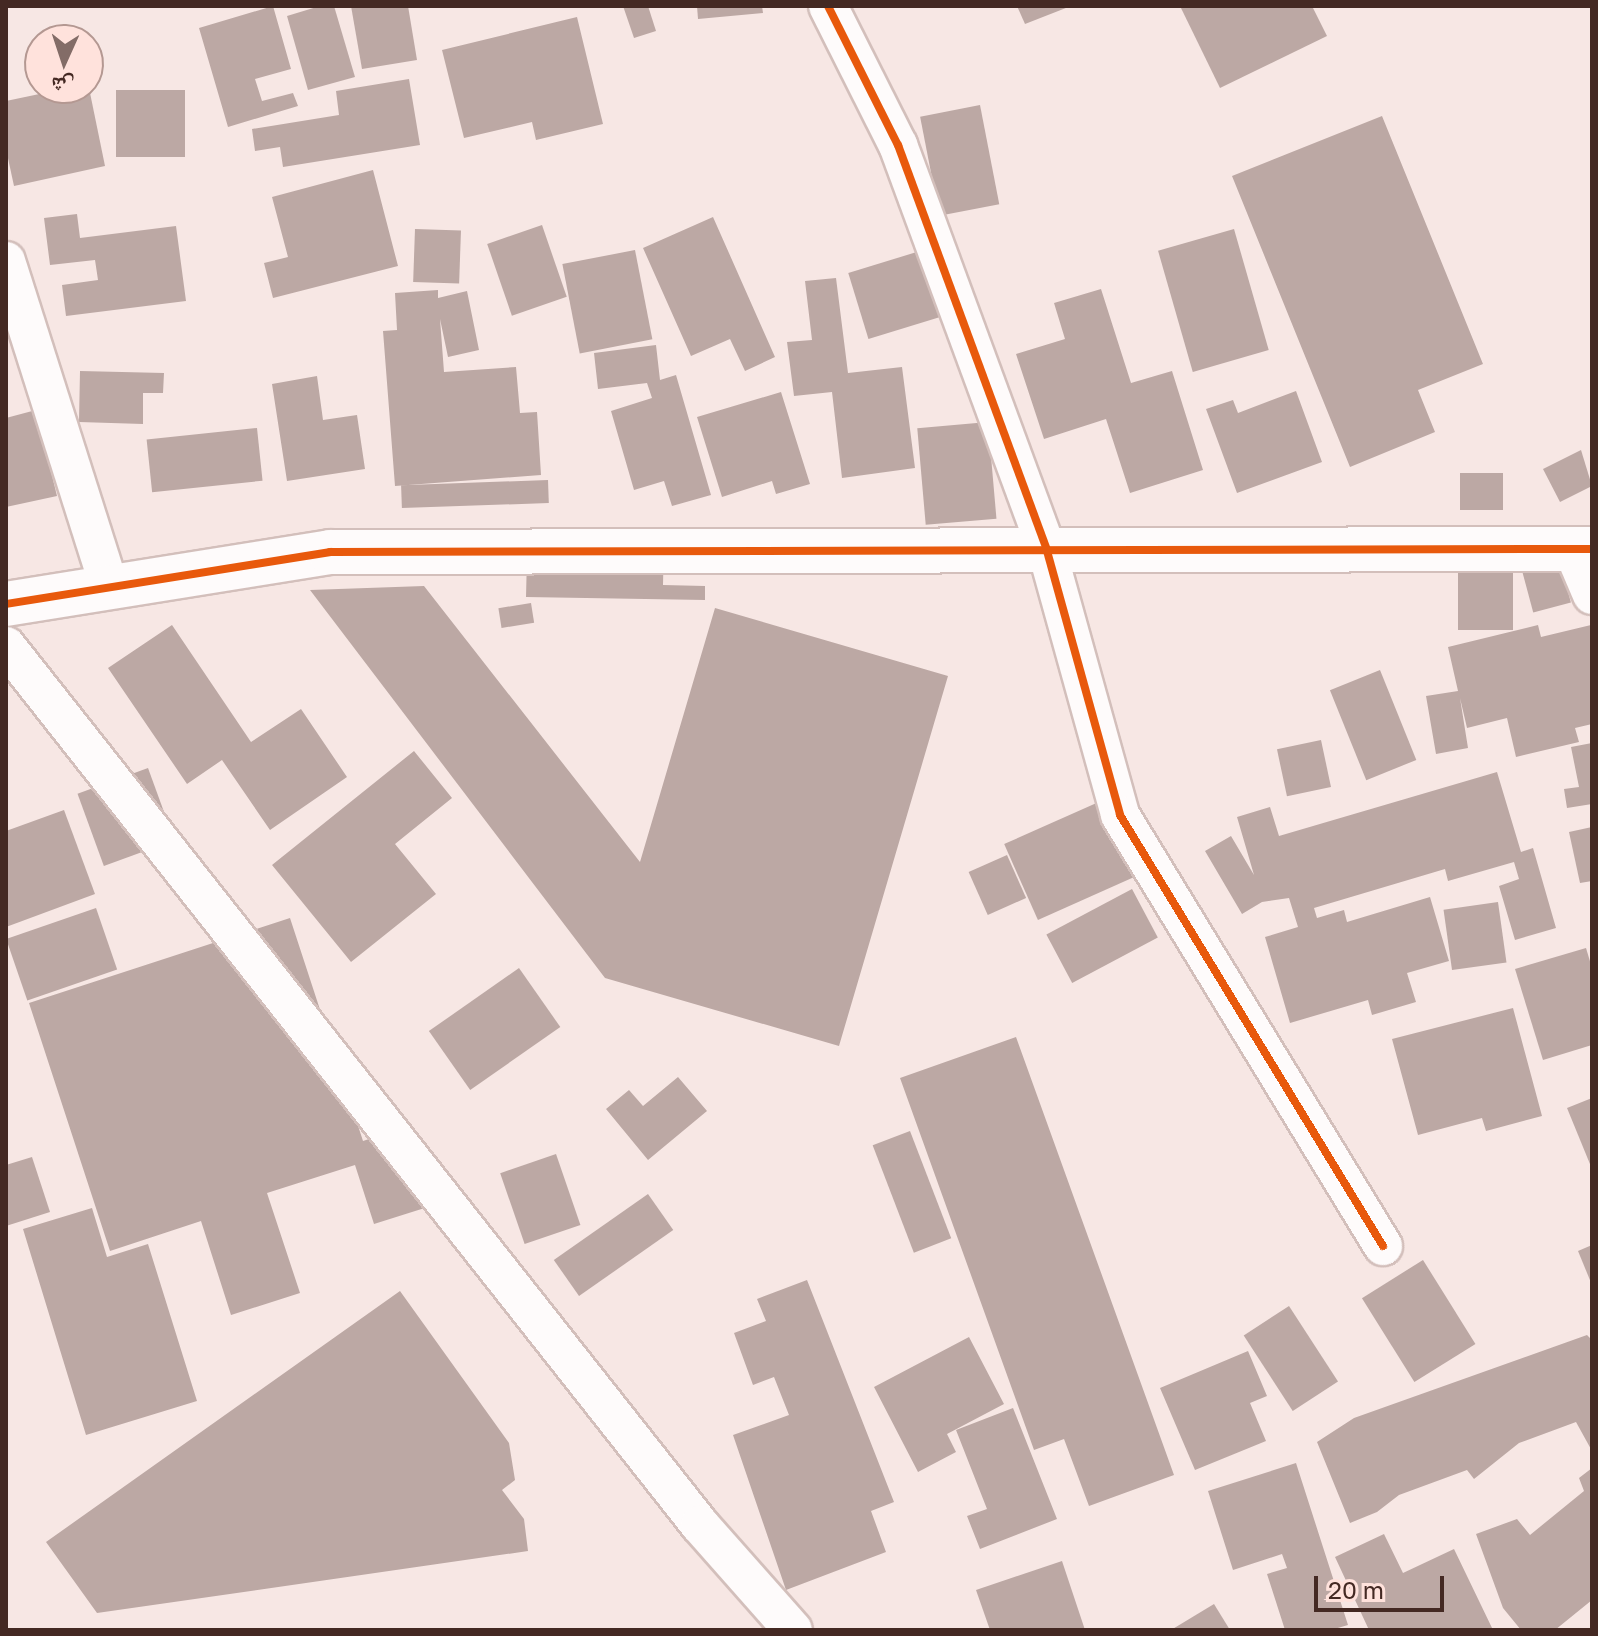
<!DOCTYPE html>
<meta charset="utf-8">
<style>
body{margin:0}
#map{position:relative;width:1598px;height:1636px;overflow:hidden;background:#f7e7e4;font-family:"Golos Text","Noto Naskh Arabic",sans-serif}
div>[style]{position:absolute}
.building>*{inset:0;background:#bca8a4;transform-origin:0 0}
.roads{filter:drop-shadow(2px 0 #d3bfbb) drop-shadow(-2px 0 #d3bfbb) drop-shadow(0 2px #d3bfbb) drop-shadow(0 -2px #d3bfbb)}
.minor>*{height:38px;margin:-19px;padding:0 19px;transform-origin:19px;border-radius:19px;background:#fefbfb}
.tertiary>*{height:44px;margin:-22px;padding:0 22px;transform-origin:22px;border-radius:22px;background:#fefbfb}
.cycleway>*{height:8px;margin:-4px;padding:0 4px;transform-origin:4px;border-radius:4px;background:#e8590c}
span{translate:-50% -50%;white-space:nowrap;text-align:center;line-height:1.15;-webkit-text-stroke:8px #ffe2dc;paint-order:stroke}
.frame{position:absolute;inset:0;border:8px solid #442923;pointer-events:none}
.north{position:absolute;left:24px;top:24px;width:80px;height:80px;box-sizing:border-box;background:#ffe2dc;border:2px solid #b49892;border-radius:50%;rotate:183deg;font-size:22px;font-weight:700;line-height:32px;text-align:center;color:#442923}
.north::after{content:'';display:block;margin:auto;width:28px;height:36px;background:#836c67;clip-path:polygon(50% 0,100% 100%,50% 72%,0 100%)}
.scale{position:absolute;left:1314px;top:1576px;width:130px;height:36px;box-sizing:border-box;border:4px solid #442923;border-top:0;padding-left:10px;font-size:24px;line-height:28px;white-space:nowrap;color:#442923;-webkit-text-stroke:6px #ffe2dc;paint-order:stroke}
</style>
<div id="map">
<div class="building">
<i style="clip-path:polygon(273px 6px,291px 69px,255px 79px,262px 101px,293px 93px,298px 106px,228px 127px,199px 28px)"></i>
<i style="clip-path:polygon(320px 6px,334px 6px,355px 77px,308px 90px,287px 16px)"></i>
<i style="clip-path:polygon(351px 6px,408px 6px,417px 60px,362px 69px)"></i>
<i style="clip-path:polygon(623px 6px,648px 6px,656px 31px,634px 38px)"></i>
<i style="clip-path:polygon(697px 6px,762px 6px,763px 13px,698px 19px)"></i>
<i style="clip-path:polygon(1017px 6px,1071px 6px,1025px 24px)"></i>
<i style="clip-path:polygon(1180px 6px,1312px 6px,1327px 36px,1220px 88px)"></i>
<i style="clip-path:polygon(577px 17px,603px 124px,536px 140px,532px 122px,464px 138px,442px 50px)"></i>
<i style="clip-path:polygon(409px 79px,420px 145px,283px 167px,280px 147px,255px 151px,252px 129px,339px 115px,336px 91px)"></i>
<i style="clip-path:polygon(68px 88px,89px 88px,105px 166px,14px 186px,6px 149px,6px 101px)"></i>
<i style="left:116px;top:90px;width:69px;height:67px"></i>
<i style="left:980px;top:105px;width:101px;height:61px;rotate:79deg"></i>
<i style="clip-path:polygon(1382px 116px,1483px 364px,1418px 390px,1435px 432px,1350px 467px,1232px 176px)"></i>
<i style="clip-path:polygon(373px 170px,398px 266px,273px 298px,264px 263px,288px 257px,272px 197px)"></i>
<i style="clip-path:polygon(77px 214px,80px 238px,176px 226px,186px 301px,66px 316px,62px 285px,98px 280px,95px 260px,50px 265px,44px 218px)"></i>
<i style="clip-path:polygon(713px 217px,775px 357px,745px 371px,730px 339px,691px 356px,643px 248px)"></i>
<i style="left:542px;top:225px;width:76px;height:58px;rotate:71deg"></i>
<i style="left:415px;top:229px;width:46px;height:53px;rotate:2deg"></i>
<i style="left:1234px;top:229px;width:126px;height:79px;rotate:74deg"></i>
<i style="left:635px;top:250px;width:91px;height:74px;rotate:79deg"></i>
<i style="left:920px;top:251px;width:69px;height:75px;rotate:73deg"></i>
<i style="clip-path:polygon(836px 278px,848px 373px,902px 367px,915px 468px,842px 478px,832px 392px,794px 396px,787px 342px,812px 340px,805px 281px)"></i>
<i style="clip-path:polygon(1101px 289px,1131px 383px,1172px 371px,1203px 470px,1130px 493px,1106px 419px,1044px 439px,1016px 354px,1065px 339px,1054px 303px)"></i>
<i style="clip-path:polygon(438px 290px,438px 298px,467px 291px,479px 350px,448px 357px,440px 319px,444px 372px,516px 367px,520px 413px,537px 412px,541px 475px,395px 486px,383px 331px,397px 330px,395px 293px)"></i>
<i style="clip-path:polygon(656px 345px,660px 380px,676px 375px,711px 495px,672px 506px,664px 481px,634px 490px,611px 411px,652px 398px,647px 383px,598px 389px,594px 353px)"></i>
<i style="clip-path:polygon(80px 371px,164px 373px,163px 393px,143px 393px,143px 424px,79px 422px)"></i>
<i style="clip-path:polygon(317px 376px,323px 420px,357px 415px,365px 469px,287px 481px,272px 384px)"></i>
<i style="clip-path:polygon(1296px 391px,1322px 462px,1237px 493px,1206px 409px,1233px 400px,1238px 413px)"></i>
<i style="clip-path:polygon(781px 392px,810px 484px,776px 494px,772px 481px,722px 497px,697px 417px)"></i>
<i style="clip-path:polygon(36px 410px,57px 496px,6px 507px,6px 418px)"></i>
<i style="left:988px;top:422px;width:97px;height:71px;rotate:85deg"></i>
<i style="left:257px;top:428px;width:53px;height:111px;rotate:84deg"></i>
<i style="clip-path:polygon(1581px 450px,1592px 486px,1560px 502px,1543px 469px)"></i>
<i style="left:1460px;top:473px;width:43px;height:37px"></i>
<i style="left:548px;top:480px;width:23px;height:147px;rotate:88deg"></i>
<i style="clip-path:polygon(664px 537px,663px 585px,705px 586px,705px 600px,526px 597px,527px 556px)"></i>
<i style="left:1559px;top:558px;width:46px;height:39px;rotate:75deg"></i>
<i style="left:1458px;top:562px;width:55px;height:68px"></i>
<i style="clip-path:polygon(424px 586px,640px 862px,715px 608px,948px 676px,839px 1046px,605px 978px,310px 590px)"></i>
<i style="left:531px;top:603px;width:20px;height:33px;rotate:81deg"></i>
<i style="clip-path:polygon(172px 625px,251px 742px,301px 709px,347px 777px,270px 830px,222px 760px,187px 784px,108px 668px)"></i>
<i style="clip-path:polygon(1538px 625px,1541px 637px,1591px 625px,1592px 724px,1575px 728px,1579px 742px,1516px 757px,1507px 718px,1467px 728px,1460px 698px,1468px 748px,1436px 754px,1426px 696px,1458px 691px,1448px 647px)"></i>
<i style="left:1380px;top:670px;width:97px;height:54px;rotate:68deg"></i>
<i style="left:1321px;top:740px;width:48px;height:45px;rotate:78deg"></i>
<i style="clip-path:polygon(1592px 743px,1592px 804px,1567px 808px,1564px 789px,1579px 787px,1571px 747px)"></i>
<i style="clip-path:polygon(414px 751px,452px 798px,395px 844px,436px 894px,351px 962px,272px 865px)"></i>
<i style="left:148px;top:768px;width:77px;height:75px;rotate:70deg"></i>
<i style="clip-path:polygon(1497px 772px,1521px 852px,1533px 848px,1556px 928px,1515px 940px,1499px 886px,1519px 879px,1514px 862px,1448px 881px,1445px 869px,1314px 908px,1317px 918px,1344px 910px,1347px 922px,1430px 897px,1449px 961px,1407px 973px,1416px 1002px,1372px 1015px,1368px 1000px,1290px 1023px,1265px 937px,1298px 927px,1289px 898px,1262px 902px,1242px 914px,1205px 851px,1231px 836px,1254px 875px,1237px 817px,1270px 807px,1279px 836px)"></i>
<i style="left:1101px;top:801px;width:83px;height:106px;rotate:66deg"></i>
<i style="clip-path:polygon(64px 810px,95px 894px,6px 927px,6px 831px)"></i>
<i style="clip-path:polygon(1592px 827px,1592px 881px,1580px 883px,1569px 832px)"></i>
<i style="left:1007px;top:855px;width:47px;height:42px;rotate:66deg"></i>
<i style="left:1132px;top:889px;width:55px;height:97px;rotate:62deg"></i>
<i style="left:1498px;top:902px;width:61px;height:55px;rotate:82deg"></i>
<i style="left:96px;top:908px;width:65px;height:95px;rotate:71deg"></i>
<i style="clip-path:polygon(290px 918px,363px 1141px,405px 1127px,431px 1206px,374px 1224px,355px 1165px,267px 1193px,300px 1293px,231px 1315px,201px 1221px,110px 1251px,29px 1003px)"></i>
<i style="clip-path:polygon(1586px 948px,1592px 968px,1592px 1045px,1543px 1060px,1515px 969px)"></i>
<i style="left:519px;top:968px;width:72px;height:110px;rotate:55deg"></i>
<i style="clip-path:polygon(1513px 1008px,1542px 1116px,1486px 1131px,1482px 1118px,1418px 1135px,1392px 1039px)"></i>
<i style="clip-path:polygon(1016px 1037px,1174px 1475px,1089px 1506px,1064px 1439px,1034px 1450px,900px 1078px)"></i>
<i style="clip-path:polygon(678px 1077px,707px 1111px,648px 1160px,606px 1109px,629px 1090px,643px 1106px)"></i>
<i style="clip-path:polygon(1592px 1098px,1592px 1169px,1567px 1108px)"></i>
<i style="left:910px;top:1131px;width:115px;height:40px;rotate:69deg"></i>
<i style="left:556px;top:1154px;width:75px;height:59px;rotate:71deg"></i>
<i style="clip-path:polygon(32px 1157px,50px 1212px,6px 1226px,6px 1165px)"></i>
<i style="left:648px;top:1194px;width:44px;height:115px;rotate:55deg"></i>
<i style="clip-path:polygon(92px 1208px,107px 1257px,148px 1244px,197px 1401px,86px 1435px,23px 1229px)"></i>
<i style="clip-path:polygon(1592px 1245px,1592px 1285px,1578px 1251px)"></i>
<i style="left:1423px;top:1260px;width:99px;height:72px;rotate:58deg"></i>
<i style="clip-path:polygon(807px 1280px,894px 1502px,871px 1511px,886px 1552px,786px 1590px,733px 1435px,789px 1415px,774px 1377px,753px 1385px,734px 1333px,766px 1321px,757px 1299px)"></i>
<i style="clip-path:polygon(400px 1291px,509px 1443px,515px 1480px,502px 1490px,524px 1519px,528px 1551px,97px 1613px,46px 1542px)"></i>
<i style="left:1289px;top:1306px;width:90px;height:54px;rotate:57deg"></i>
<i style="clip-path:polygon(1587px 1335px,1592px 1340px,1592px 1451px,1576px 1422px,1519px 1443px,1474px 1479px,1467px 1470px,1399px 1495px,1377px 1512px,1350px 1523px,1317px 1442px,1354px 1418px)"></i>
<i style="clip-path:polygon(969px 1337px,1004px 1404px,947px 1434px,956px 1452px,918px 1472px,874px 1387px)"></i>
<i style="clip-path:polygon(1248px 1351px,1267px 1396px,1250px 1403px,1266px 1441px,1195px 1470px,1160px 1388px)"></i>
<i style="clip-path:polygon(1013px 1408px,1057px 1519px,980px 1549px,967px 1516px,987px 1509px,956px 1430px)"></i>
<i style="clip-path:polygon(1296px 1463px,1348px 1625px,1331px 1630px,1285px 1630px,1267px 1574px,1287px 1568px,1282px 1554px,1233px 1570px,1208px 1491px)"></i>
<i style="clip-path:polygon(1592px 1468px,1592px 1600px,1555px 1630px,1521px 1630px,1503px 1608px,1476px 1534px,1517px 1519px,1530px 1535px,1584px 1491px,1579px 1478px)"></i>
<i style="clip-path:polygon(1384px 1534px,1403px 1573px,1454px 1549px,1493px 1630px,1369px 1630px,1335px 1557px)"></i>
<i style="clip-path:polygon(1062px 1561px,1085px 1630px,990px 1630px,976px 1590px)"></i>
<i style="clip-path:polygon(1214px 1604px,1230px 1630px,1171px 1630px)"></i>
</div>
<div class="roads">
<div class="minor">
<i style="left:828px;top:6px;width:156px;rotate:63.3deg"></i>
<i style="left:898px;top:145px;width:432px;rotate:69.8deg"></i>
<i style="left:1047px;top:551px;width:274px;rotate:74.5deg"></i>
<i style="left:1120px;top:815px;width:505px;rotate:58.61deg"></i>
<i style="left:6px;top:261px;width:340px;rotate:72.4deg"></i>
<i style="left:1572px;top:548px;width:51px;rotate:66.9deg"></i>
<i style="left:6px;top:646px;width:1120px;rotate:51.71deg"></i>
<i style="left:700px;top:1525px;width:140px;rotate:48.5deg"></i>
</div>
<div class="tertiary">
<i style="left:6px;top:604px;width:328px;rotate:-9.1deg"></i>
<i style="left:330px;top:552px;width:1262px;rotate:-0.14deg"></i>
</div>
</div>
<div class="cycleway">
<i style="left:828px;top:6px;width:156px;rotate:63.3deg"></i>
<i style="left:898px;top:145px;width:432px;rotate:69.8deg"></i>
<i style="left:1047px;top:551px;width:274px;rotate:74.5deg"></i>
<i style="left:1120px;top:815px;width:505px;rotate:58.61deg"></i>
<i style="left:6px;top:604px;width:328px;rotate:-9.1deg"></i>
<i style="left:330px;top:552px;width:1262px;rotate:-0.14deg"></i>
</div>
<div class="frame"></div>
<div class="north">ش</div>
<div class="scale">20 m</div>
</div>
